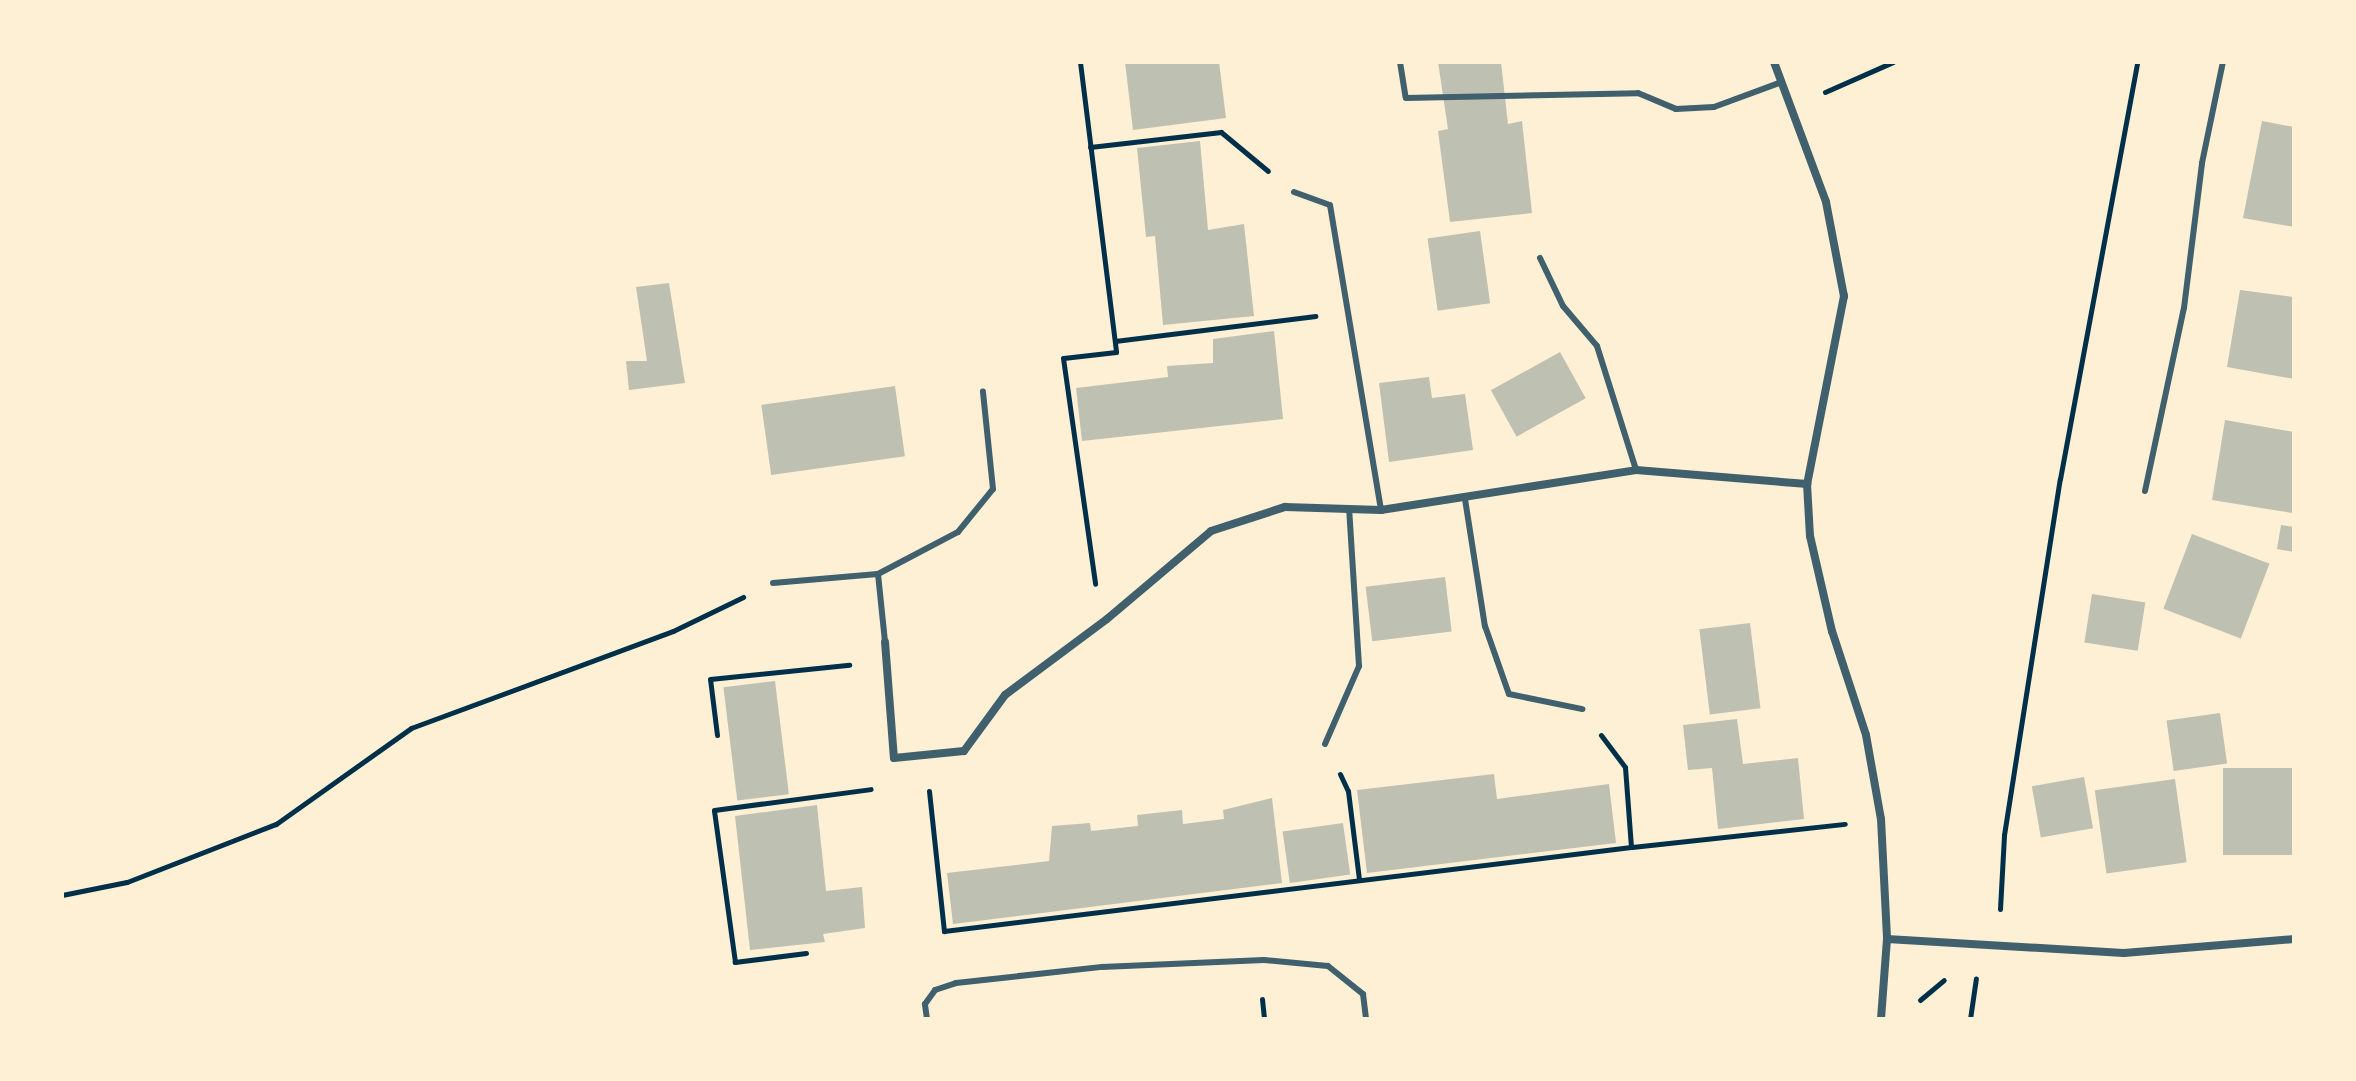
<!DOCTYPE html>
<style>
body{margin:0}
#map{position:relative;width:2356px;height:1081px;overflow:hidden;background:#fdf0d5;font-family:"Fira Sans Condensed",sans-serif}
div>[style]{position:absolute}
.building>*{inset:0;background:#bec0b2;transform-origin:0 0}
.path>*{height:5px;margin:-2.5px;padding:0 2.5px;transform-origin:2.5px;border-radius:2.5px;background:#003049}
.service>*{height:6px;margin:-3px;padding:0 3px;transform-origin:3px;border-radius:3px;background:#3f606c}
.minor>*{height:8px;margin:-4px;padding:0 4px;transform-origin:4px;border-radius:4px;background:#3f606c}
span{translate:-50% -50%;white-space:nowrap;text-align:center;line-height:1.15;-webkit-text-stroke:6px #fdf0d5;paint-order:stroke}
.frame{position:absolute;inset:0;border:64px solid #fdf0d5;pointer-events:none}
</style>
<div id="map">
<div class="building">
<i style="clip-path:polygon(1125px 62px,1219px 62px,1226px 118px,1133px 130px)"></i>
<i style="clip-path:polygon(1438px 62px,1501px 62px,1508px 124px,1522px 121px,1532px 213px,1450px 222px,1438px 131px,1448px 129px)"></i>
<i style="clip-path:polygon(2262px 121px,2294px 127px,2294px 227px,2243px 218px)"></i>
<i style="clip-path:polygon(1200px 141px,1208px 230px,1244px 224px,1254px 316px,1163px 325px,1155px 236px,1146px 237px,1137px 148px)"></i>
<i style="left:1480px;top:231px;width:73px;height:53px;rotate:82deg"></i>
<i style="clip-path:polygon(669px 283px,685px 383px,629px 390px,626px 361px,647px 361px,636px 287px)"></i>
<i style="clip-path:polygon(2240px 290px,2294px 297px,2294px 379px,2227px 367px)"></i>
<i style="clip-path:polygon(1274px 331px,1283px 419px,1082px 441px,1076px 388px,1168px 377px,1167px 366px,1213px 363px,1213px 339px)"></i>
<i style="left:1560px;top:352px;width:53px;height:79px;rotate:61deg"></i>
<i style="clip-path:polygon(1429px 377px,1432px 398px,1465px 394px,1473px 450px,1389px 462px,1379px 383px)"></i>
<i style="left:895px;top:386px;width:71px;height:135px;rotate:82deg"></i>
<i style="clip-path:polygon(2225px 420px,2294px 432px,2292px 513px,2212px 500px)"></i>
<i style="clip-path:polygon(2281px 525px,2294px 527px,2294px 552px,2277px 549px)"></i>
<i style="left:2192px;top:534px;width:83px;height:80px;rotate:21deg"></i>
<i style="left:1445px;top:577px;width:55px;height:80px;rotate:83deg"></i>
<i style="left:2092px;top:594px;width:54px;height:49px;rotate:9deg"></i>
<i style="left:1750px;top:623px;width:86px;height:51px;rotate:83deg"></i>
<i style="left:775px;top:681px;width:114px;height:52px;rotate:83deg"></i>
<i style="left:2220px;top:713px;width:51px;height:54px;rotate:82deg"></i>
<i style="clip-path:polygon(1737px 719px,1743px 764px,1798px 758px,1804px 819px,1718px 829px,1712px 768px,1688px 770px,1683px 725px)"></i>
<i style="left:2294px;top:768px;width:87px;height:71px;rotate:90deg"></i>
<i style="clip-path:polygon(1494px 774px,1497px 799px,1609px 784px,1616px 843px,1367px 873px,1357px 790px)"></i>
<i style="left:2084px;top:777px;width:52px;height:53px;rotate:80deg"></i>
<i style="left:2175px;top:779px;width:84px;height:81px;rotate:82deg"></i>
<i style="clip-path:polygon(1272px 798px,1282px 883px,953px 924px,947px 873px,1049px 861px,1052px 826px,1090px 823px,1091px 831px,1138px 826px,1137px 815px,1182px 810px,1183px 824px,1224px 819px,1223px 810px)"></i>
<i style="clip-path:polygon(817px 805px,826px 891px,862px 887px,865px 928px,823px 934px,825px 942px,750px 950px,735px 816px)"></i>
<i style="left:1343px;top:823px;width:52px;height:61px;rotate:82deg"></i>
</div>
<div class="path">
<i style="left:1080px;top:62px;width:292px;rotate:82.9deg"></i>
<i style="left:1116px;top:352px;width:53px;rotate:173.5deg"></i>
<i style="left:1063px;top:358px;width:228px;rotate:81.9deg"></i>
<i style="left:1825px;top:92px;width:74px;rotate:-23.8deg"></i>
<i style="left:1090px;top:147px;width:132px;rotate:-6.5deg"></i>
<i style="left:1221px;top:132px;width:61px;rotate:39.7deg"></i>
<i style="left:1115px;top:341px;width:202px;rotate:-7.1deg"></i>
<i style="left:717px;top:735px;width:56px;rotate:-97.1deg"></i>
<i style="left:710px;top:679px;width:140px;rotate:-5.8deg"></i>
<i style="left:1340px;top:774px;width:19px;rotate:65deg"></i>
<i style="left:1348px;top:791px;width:89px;rotate:82.9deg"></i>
<i style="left:929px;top:791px;width:141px;rotate:83.9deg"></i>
<i style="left:944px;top:931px;width:692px;rotate:-6.97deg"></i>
<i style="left:1631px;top:847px;width:80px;rotate:-94.3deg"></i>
<i style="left:1625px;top:767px;width:40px;rotate:-127deg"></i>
<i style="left:1632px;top:847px;width:214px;rotate:-6.2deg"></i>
<i style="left:62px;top:895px;width:66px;rotate:-11.3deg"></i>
<i style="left:127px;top:882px;width:160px;rotate:-21.3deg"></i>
<i style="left:276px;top:824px;width:166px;rotate:-35.4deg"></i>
<i style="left:411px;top:728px;width:279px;rotate:-20.3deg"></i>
<i style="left:673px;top:631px;width:78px;rotate:-25.9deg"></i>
<i style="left:2000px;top:909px;width:74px;rotate:-86.9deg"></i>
<i style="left:2004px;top:835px;width:360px;rotate:-81.1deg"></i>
<i style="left:2060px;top:479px;width:424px;rotate:-79.5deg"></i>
<i style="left:806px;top:953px;width:72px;rotate:172.8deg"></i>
<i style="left:735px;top:962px;width:153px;rotate:-97.9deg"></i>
<i style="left:714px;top:810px;width:158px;rotate:-7.6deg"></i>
<i style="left:1262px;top:999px;width:20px;rotate:84deg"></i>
<i style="left:1920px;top:1000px;width:31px;rotate:-40deg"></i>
<i style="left:1970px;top:1019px;width:41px;rotate:-81.7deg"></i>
</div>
<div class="service">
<i style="left:1400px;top:62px;width:36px;rotate:81deg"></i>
<i style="left:1406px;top:98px;width:232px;rotate:-1.2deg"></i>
<i style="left:1638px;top:93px;width:41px;rotate:22.8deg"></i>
<i style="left:1676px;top:109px;width:38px;rotate:-3deg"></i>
<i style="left:1714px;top:107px;width:69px;rotate:-20.3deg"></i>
<i style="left:1294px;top:192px;width:38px;rotate:20deg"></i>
<i style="left:1330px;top:205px;width:309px;rotate:80.5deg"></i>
<i style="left:1540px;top:258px;width:53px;rotate:64.4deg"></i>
<i style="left:1563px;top:306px;width:52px;rotate:49.6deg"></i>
<i style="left:1597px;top:346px;width:130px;rotate:72.5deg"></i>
<i style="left:2145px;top:491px;width:187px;rotate:-78deg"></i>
<i style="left:2184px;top:308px;width:146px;rotate:-82.9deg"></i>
<i style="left:2202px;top:163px;width:103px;rotate:-78.3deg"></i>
<i style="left:1465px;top:499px;width:129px;rotate:81.1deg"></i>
<i style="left:1485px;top:626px;width:72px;rotate:70.6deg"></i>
<i style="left:1509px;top:694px;width:75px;rotate:11.6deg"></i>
<i style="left:878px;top:574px;width:68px;rotate:84.1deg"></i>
<i style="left:773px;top:583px;width:105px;rotate:-4.9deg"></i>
<i style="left:878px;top:574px;width:90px;rotate:-27.7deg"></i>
<i style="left:958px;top:532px;width:55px;rotate:-50.9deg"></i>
<i style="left:993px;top:489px;width:98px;rotate:-95.9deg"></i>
<i style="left:1325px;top:744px;width:85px;rotate:-66.4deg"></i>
<i style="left:1359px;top:666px;width:157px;rotate:-93.6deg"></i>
<i style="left:927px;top:1019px;width:15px;rotate:-98deg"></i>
<i style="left:925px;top:1004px;width:17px;rotate:-54deg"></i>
<i style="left:935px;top:990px;width:22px;rotate:-18deg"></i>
<i style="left:956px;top:983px;width:147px;rotate:-6.3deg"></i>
<i style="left:1102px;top:967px;width:162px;rotate:-2.5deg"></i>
<i style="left:1264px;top:960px;width:64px;rotate:5.4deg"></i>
<i style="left:1328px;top:966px;width:45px;rotate:38.7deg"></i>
<i style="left:1363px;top:994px;width:25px;rotate:83deg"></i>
</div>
<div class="minor">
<i style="left:1774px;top:62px;width:149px;rotate:69.6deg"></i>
<i style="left:1826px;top:202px;width:96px;rotate:79.2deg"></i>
<i style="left:1844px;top:296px;width:192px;rotate:101.1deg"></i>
<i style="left:1807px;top:484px;width:52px;rotate:86.7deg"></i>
<i style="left:1810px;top:536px;width:98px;rotate:77deg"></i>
<i style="left:1832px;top:631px;width:109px;rotate:71.9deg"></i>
<i style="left:1866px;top:735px;width:85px;rotate:79.9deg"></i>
<i style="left:1881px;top:819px;width:120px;rotate:87.1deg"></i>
<i style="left:1887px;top:939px;width:80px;rotate:94.3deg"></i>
<i style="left:885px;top:642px;width:116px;rotate:85.6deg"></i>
<i style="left:894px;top:758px;width:70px;rotate:-5.7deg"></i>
<i style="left:964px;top:751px;width:69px;rotate:-53.8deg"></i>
<i style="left:1005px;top:695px;width:127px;rotate:-36.7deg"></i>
<i style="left:1107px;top:619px;width:136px;rotate:-40.2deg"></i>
<i style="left:1211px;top:531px;width:78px;rotate:-18deg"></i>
<i style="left:1285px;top:507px;width:96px;rotate:1.8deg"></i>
<i style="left:1381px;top:510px;width:258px;rotate:-8.9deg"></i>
<i style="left:1636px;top:470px;width:172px;rotate:4.7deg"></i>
<i style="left:1887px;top:939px;width:237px;rotate:3.4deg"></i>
<i style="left:2124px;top:953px;width:171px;rotate:-4.7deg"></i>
</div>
<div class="frame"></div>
</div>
